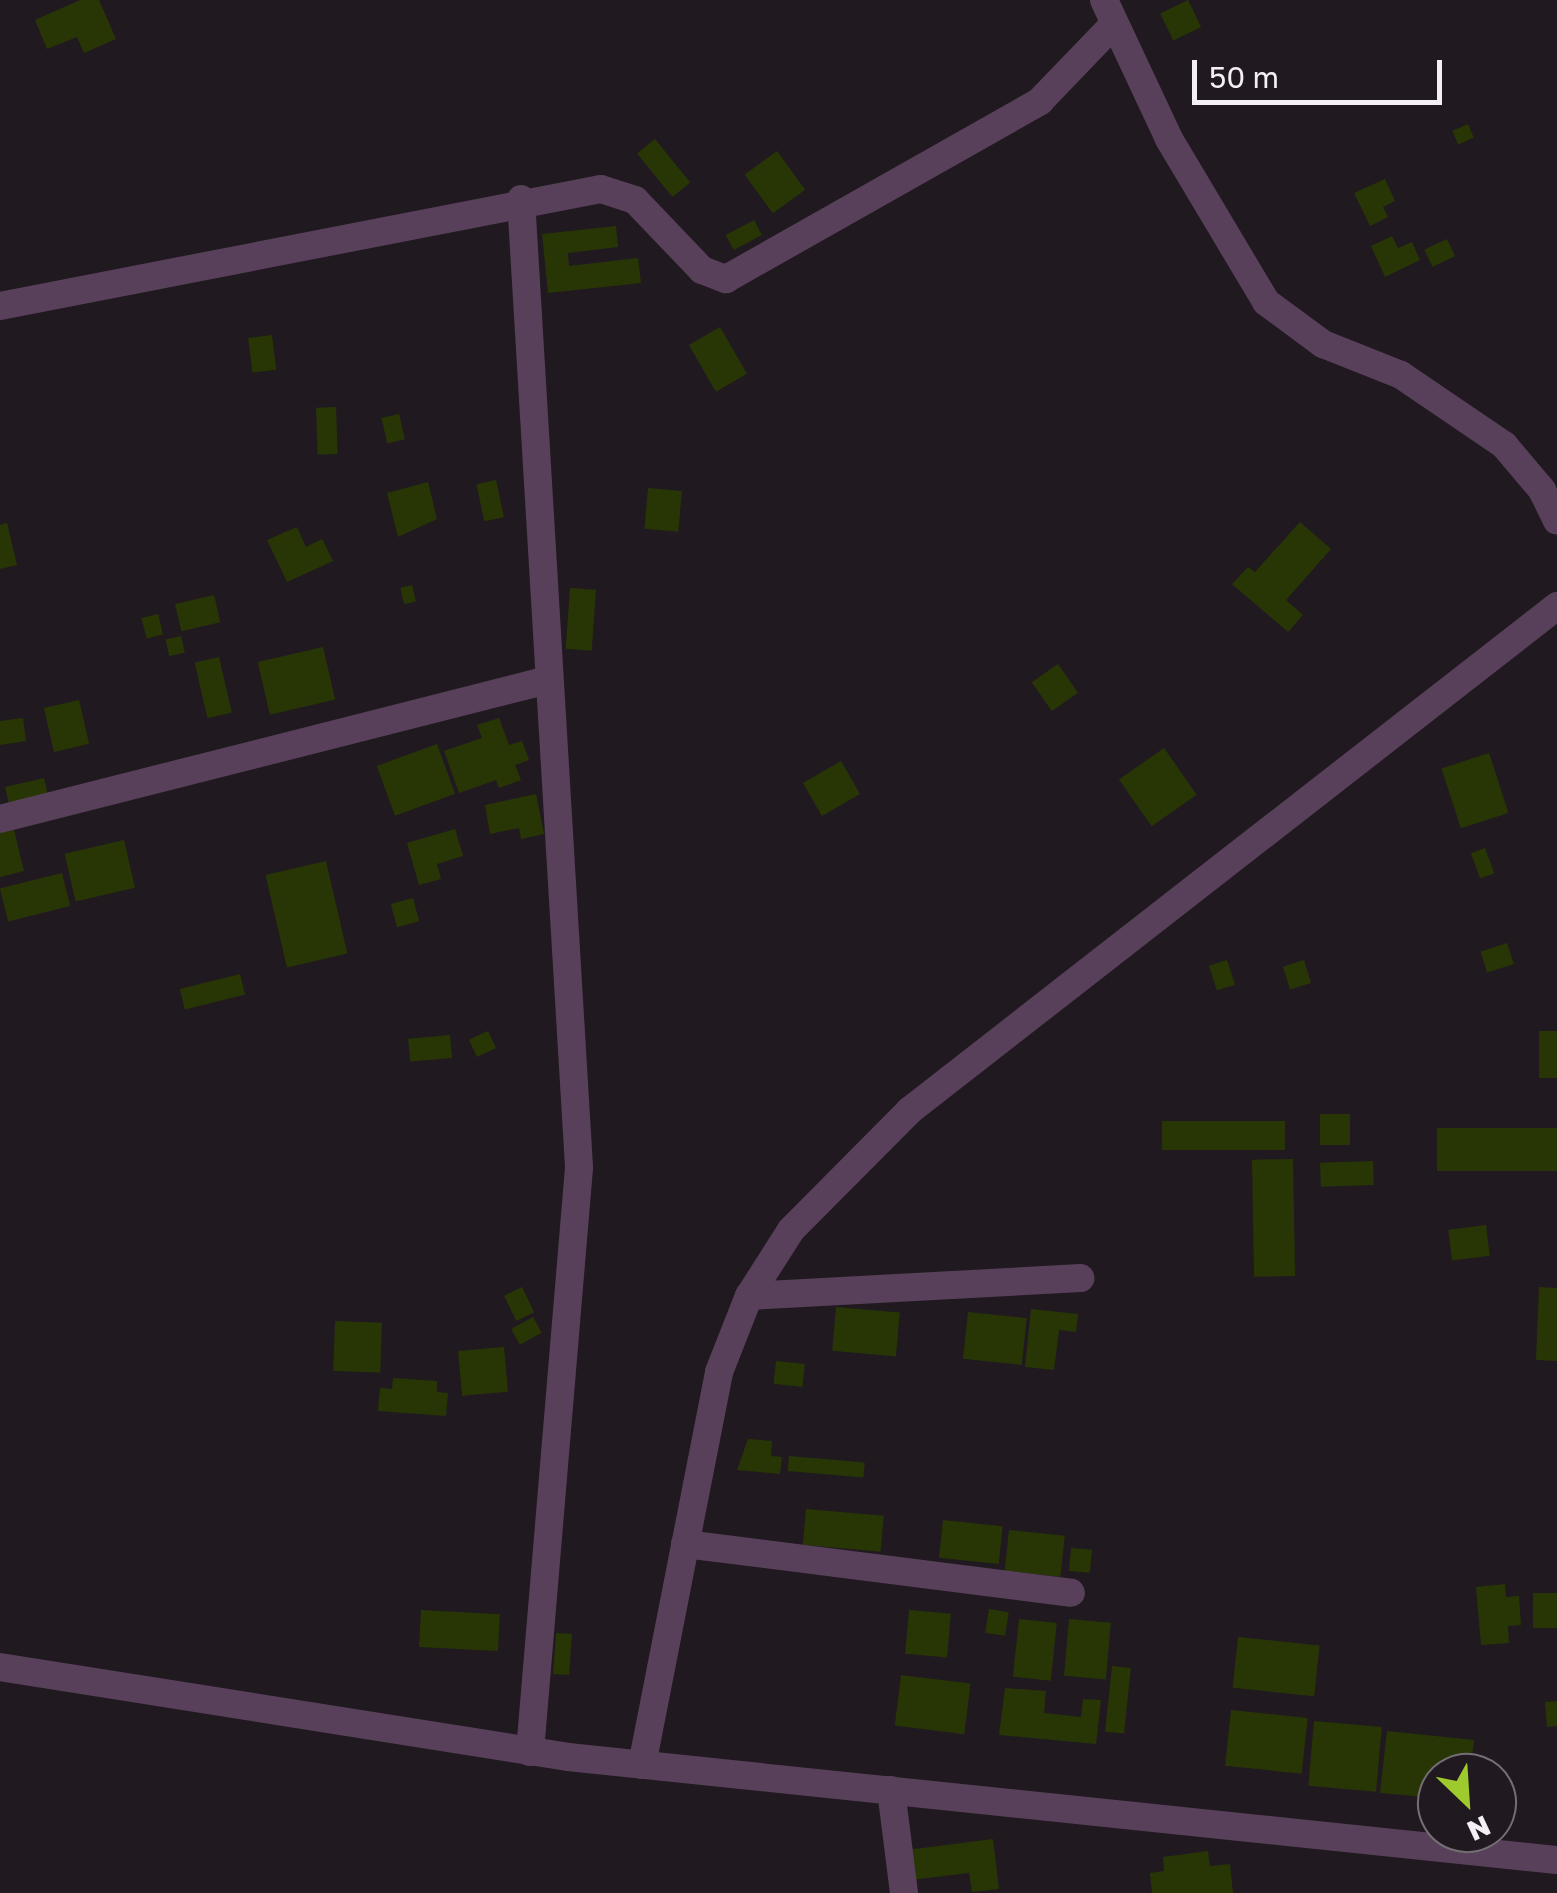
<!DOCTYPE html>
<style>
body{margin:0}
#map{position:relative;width:1557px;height:1893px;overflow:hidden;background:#201920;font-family:"Golos Text",sans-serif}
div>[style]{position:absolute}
.building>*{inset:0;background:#283606;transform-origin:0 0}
.minor>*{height:28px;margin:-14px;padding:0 14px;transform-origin:14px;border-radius:14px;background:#59405a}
span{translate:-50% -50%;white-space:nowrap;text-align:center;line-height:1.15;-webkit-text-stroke:9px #201920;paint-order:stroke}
.north{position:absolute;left:1417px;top:1753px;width:100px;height:100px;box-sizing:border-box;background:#201920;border:2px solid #756f75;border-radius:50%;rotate:155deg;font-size:28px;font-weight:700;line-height:40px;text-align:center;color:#f4eff4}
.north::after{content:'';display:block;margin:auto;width:35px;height:45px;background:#9fca2d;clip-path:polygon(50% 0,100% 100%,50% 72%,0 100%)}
.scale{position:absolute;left:1192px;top:60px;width:250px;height:45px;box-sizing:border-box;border:5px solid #f4eff4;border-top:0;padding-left:12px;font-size:30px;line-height:35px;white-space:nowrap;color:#f4eff4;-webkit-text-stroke:8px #201920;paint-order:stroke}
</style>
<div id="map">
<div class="building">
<i style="clip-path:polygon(80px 0,99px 0,116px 39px,84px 53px,77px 37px,47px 49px,35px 20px)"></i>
<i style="left:1188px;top:0;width:30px;height:31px;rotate:64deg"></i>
<i style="left:1468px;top:124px;width:15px;height:17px;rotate:67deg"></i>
<i style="left:655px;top:139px;width:56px;height:23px;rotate:51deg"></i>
<i style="left:777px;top:151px;width:48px;height:40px;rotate:54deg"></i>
<i style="clip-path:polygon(1385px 179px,1395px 201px,1383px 207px,1388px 217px,1370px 226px,1354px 193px)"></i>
<i style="left:754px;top:220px;width:17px;height:32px;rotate:62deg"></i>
<i style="clip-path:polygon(616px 226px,618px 247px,568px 253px,569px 266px,638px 258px,641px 283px,548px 293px,542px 234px)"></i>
<i style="clip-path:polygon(1392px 236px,1398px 248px,1412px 242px,1420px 260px,1385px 277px,1371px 246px)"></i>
<i style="left:1447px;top:239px;width:19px;height:25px;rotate:65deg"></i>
<i style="left:720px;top:327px;width:54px;height:36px;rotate:60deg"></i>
<i style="left:272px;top:335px;width:35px;height:24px;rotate:83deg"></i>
<i style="left:336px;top:407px;width:47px;height:20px;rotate:88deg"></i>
<i style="left:399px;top:414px;width:26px;height:18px;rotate:77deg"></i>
<i style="left:496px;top:480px;width:38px;height:20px;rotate:78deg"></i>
<i style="clip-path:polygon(428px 482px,437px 519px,398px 537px,387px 493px)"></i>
<i style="left:648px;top:488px;width:34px;height:41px;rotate:5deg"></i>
<i style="clip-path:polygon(1300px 522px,1331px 549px,1286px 600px,1303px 615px,1288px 632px,1232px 584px,1248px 567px,1255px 572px)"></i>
<i style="clip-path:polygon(7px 523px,17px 565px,0 569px,0 525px)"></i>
<i style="clip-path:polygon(297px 527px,306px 547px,322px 539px,333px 561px,287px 582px,267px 540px)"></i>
<i style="left:412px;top:585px;width:17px;height:12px;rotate:77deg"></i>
<i style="left:570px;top:588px;width:26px;height:61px;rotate:4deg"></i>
<i style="left:214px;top:595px;width:28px;height:40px;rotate:77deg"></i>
<i style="left:158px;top:614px;width:21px;height:17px;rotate:76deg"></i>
<i style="left:181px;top:636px;width:17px;height:16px;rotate:77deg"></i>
<i style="left:323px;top:647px;width:54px;height:67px;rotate:77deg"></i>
<i style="left:219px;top:657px;width:57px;height:25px;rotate:77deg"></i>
<i style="left:1058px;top:664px;width:35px;height:32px;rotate:55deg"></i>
<i style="left:79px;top:700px;width:45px;height:36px;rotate:77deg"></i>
<i style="clip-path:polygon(23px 718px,26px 741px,0 745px,0 721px)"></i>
<i style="clip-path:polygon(499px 718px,509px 745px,522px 741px,529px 760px,515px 765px,521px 780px,499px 788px,496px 780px,459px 793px,444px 751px,482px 738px,477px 725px)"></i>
<i style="left:437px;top:744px;width:53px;height:64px;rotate:70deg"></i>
<i style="left:1164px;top:748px;width:57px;height:55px;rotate:55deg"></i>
<i style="left:1489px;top:753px;width:63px;height:50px;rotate:72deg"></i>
<i style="left:841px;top:761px;width:38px;height:44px;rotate:60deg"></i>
<i style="left:44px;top:778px;width:18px;height:40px;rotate:77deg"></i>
<i style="clip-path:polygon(536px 794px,544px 834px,521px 839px,519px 828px,490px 834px,485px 805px)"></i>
<i style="clip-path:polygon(455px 829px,463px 856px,437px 864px,441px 879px,419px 885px,407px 843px)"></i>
<i style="clip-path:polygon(14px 830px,24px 871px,0 877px,0 833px)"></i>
<i style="left:124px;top:840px;width:49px;height:61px;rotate:77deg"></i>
<i style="left:1485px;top:848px;width:27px;height:15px;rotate:70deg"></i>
<i style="left:326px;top:861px;width:95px;height:62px;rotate:77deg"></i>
<i style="left:62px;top:873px;width:34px;height:64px;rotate:76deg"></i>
<i style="left:413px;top:898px;width:24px;height:23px;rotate:75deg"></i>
<i style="left:1507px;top:943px;width:22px;height:28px;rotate:72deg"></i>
<i style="left:1227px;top:960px;width:26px;height:19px;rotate:72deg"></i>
<i style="left:1304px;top:960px;width:24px;height:22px;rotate:73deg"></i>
<i style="left:240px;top:974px;width:21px;height:62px;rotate:76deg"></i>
<i style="left:488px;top:1031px;width:19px;height:21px;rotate:65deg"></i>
<i style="left:1539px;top:1031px;width:18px;height:47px"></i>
<i style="left:450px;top:1035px;width:23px;height:42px;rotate:85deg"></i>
<i style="left:1350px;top:1114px;width:31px;height:30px;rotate:90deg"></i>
<i style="left:1285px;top:1121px;width:29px;height:123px;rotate:90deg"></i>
<i style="left:1557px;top:1128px;width:43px;height:120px;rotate:90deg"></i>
<i style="left:1293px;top:1159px;width:117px;height:41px;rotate:89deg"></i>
<i style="left:1373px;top:1161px;width:24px;height:53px;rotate:88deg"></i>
<i style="left:1486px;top:1225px;width:31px;height:38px;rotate:83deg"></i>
<i style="left:522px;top:1287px;width:28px;height:20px;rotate:64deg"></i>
<i style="clip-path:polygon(1539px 1287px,1557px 1288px,1557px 1361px,1536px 1360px)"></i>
<i style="left:836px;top:1307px;width:64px;height:44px;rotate:5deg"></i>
<i style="clip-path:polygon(1031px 1309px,1078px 1314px,1076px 1332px,1059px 1330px,1054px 1370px,1025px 1367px)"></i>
<i style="left:968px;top:1312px;width:59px;height:47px;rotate:6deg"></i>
<i style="left:533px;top:1317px;width:18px;height:25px;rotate:61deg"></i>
<i style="left:335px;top:1321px;width:47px;height:50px;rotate:2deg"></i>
<i style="left:504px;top:1347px;width:45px;height:46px;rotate:85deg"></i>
<i style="left:776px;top:1361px;width:29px;height:23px;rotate:6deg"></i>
<i style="clip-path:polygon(393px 1378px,437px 1381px,437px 1392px,448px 1393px,446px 1416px,378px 1411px,380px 1388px,392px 1389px)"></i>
<i style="clip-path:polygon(748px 1439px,772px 1441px,771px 1456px,782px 1457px,780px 1474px,737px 1470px)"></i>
<i style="left:789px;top:1456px;width:76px;height:15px;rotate:5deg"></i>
<i style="left:806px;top:1509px;width:78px;height:36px;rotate:5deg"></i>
<i style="left:943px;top:1520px;width:60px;height:38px;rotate:6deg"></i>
<i style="left:1009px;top:1530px;width:56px;height:41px;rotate:6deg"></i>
<i style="left:1071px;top:1548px;width:21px;height:23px;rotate:5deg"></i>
<i style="clip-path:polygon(1505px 1584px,1506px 1597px,1519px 1596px,1521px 1625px,1508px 1626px,1509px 1643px,1481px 1645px,1476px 1587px)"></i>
<i style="left:1557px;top:1593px;width:35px;height:24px;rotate:90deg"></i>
<i style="left:989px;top:1609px;width:20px;height:24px;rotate:9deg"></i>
<i style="left:421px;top:1610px;width:79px;height:37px;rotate:3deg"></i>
<i style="left:909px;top:1610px;width:42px;height:44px;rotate:5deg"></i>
<i style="left:1019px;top:1619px;width:38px;height:58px;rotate:6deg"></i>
<i style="left:1069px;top:1619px;width:42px;height:57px;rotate:5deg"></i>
<i style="left:556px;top:1633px;width:16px;height:41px;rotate:4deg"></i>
<i style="left:1238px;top:1637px;width:82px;height:51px;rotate:6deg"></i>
<i style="left:1112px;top:1666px;width:19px;height:66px;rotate:6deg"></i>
<i style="left:901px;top:1675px;width:70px;height:51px;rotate:7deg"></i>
<i style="clip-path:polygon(1005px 1688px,1046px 1691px,1044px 1713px,1081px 1717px,1083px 1699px,1101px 1700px,1096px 1744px,999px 1735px)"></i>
<i style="clip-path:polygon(1557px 1701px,1557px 1726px,1547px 1727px,1545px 1702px)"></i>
<i style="left:1231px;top:1710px;width:77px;height:56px;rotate:6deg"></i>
<i style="left:1314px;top:1721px;width:68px;height:65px;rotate:5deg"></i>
<i style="clip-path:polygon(1387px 1731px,1474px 1740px,1470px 1773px,1437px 1773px,1437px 1798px,1380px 1793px)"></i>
<i style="clip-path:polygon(993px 1839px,999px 1889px,972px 1892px,969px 1873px,911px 1880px,907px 1850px)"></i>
<i style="clip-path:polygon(1208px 1851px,1210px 1866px,1230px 1864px,1233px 1893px,1152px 1893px,1150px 1873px,1164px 1871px,1163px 1857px)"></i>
</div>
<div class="minor">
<i style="left:1104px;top:0;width:153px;rotate:64.9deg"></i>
<i style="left:1169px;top:139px;width:190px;rotate:59.2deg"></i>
<i style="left:1266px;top:302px;width:71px;rotate:36.4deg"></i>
<i style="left:1323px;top:344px;width:84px;rotate:21.7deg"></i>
<i style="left:1401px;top:375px;width:125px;rotate:34.2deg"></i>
<i style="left:1504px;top:445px;width:59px;rotate:49.8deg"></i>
<i style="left:1542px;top:490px;width:34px;rotate:64deg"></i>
<i style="left:521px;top:199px;width:971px;rotate:86.57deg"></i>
<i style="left:579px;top:1168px;width:586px;rotate:94.8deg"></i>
<i style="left:0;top:306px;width:612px;rotate:-11.02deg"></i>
<i style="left:601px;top:189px;width:36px;rotate:18deg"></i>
<i style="left:635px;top:200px;width:97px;rotate:46.3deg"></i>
<i style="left:702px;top:270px;width:26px;rotate:21deg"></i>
<i style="left:726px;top:279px;width:361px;rotate:-29.5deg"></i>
<i style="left:1040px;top:101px;width:107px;rotate:-46.1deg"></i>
<i style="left:0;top:819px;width:565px;rotate:-14.23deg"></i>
<i style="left:749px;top:1296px;width:332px;rotate:-3.1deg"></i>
<i style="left:685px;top:1544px;width:389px;rotate:7.2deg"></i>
<i style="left:0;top:1667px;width:575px;rotate:9deg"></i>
<i style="left:568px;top:1757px;width:994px;rotate:5.95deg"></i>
<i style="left:642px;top:1765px;width:400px;rotate:-78.9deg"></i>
<i style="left:719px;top:1372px;width:82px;rotate:-68.5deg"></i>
<i style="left:749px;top:1296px;width:78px;rotate:-57.5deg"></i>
<i style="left:791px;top:1230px;width:168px;rotate:-45.2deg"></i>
<i style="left:909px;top:1111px;width:822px;rotate:-37.93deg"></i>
<i style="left:891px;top:1790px;width:104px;rotate:82.8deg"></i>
</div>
<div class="north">N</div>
<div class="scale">50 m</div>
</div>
